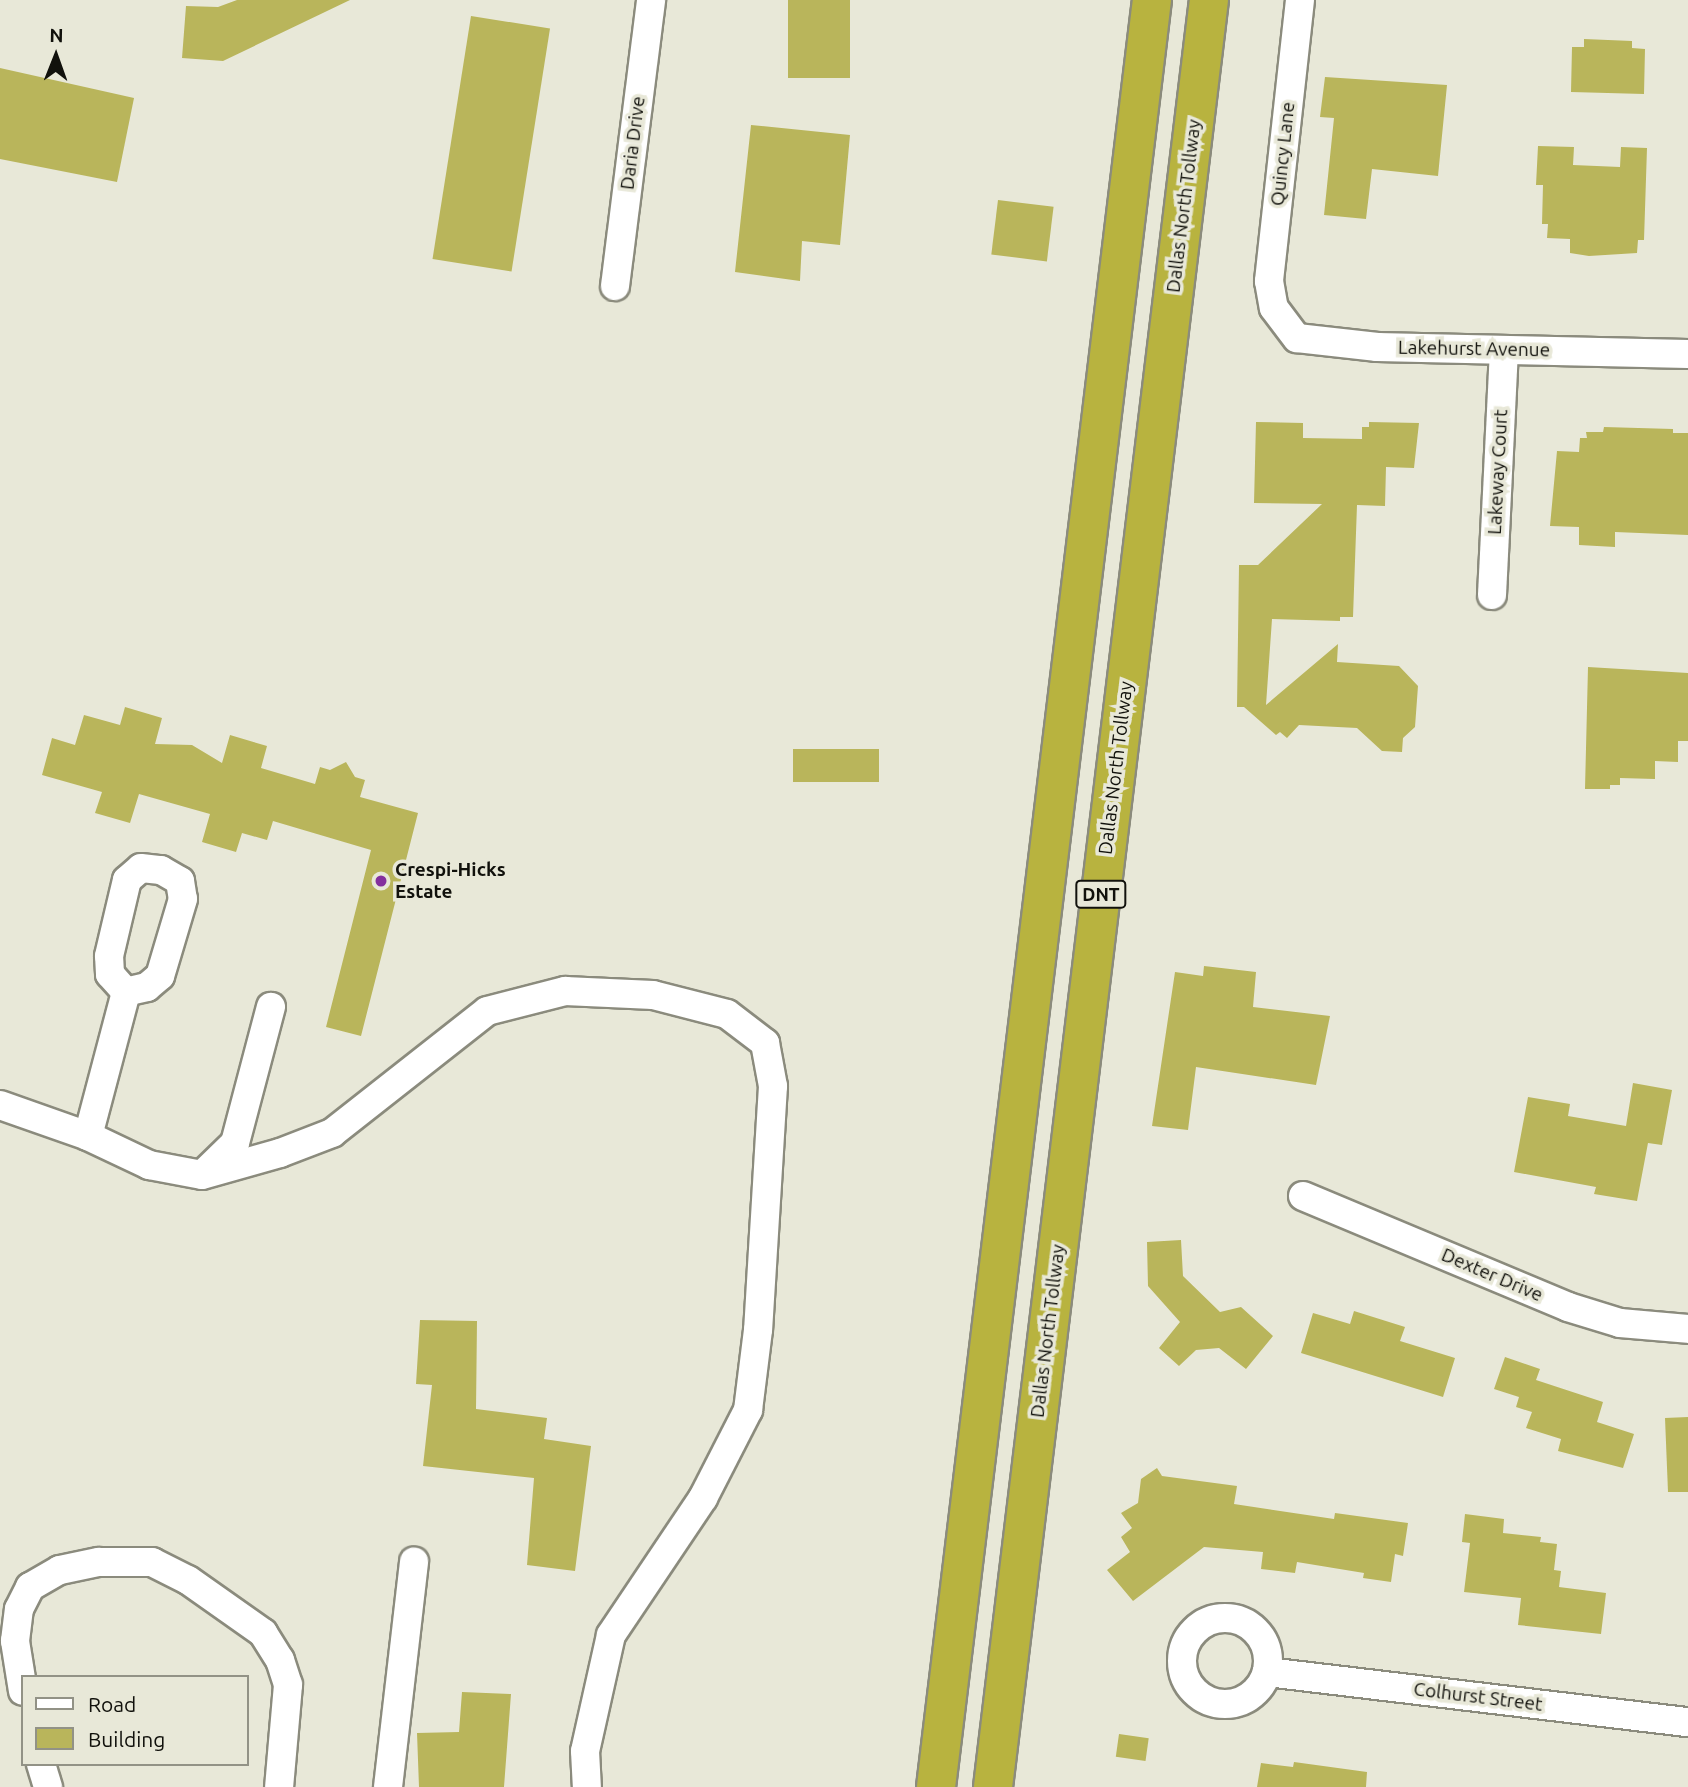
<!DOCTYPE html>
<style>
body{margin:0}
#map{position:relative;width:1688px;height:1787px;overflow:hidden;background:#e8e8d8;font-family:Ubuntu,sans-serif}
div>[style]{position:absolute}
.building>*{inset:0;background:#b9b55b;transform-origin:0 0}
.roads{filter:drop-shadow(2px 0 #8b8b7d) drop-shadow(-2px 0 #8b8b7d) drop-shadow(0 2px #8b8b7d) drop-shadow(0 -2px #8b8b7d)}
.minor>*{height:28px;margin:-14px;padding:0 14px;transform-origin:14px;border-radius:14px;background:#fff}
.minor>.ring{margin:-14px;padding:0;box-sizing:content-box;background:none;border:28px solid #fff;border-radius:50%}
.highway>*{height:38px;margin:-19px;padding:0 19px;transform-origin:19px;border-radius:19px;background:#b8b33f}
.dots>*{width:19px;height:19px;translate:-50% -50%;box-sizing:border-box;border:4px solid #e8e8d8;border-radius:50%}
span{translate:-50% -50%;white-space:nowrap;text-align:center;line-height:1.15;-webkit-text-stroke:7px #e8e8d8;paint-order:stroke}
.shield-label span{padding:2px 5px;background:#e8e8d8;border:2px solid;border-radius:5px;-webkit-text-stroke-width:0}
.shield-label{font-size:18px;color:#11110c;font-weight:700}
.street-label{font-size:19px;color:#11110c}
.poi-label{font-size:19px;color:#11110c;font-weight:700}
.left{translate:0 -50%;text-align:left}
.legend{position:absolute;left:21px;top:1675px;width:228px;height:91px;box-sizing:border-box;background:#e8e8d8;border:2px solid #929286;margin:0;padding:9px 12px;list-style:none;font-size:21px;color:#11110c}
.legend li{display:flex;align-items:center;gap:14px;height:35px}
.legend b{width:35px;border:2px solid #929286}
.north{position:absolute;left:21px;top:21px;width:70px;height:70px;-webkit-text-stroke:5px #e8e8d8;paint-order:stroke;rotate:1deg;font-size:19px;font-weight:700;line-height:28px;text-align:center;color:#11110c}
.north::after{content:'';display:block;margin:auto;width:24px;height:32px;background:#11110c;clip-path:polygon(50% 0,100% 100%,50% 72%,0 100%)}
</style>
<div id="map">
<div class="building">
<i style="clip-path:polygon(237px 0,350px 0,223px 61px,182px 58px,186px 6px,218px 7px)"></i>
<i style="left:788px;top:0;width:62px;height:78px"></i>
<i style="left:471px;top:16px;width:80px;height:246px;rotate:9deg"></i>
<i style="clip-path:polygon(1584px 39px,1632px 41px,1632px 48px,1645px 49px,1644px 94px,1571px 92px,1572px 47px,1584px 47px)"></i>
<i style="clip-path:polygon(0 68px,134px 98px,117px 182px,0 159px)"></i>
<i style="clip-path:polygon(1325px 77px,1447px 85px,1438px 176px,1372px 169px,1366px 219px,1324px 215px,1334px 118px,1320px 117px)"></i>
<i style="clip-path:polygon(751px 125px,850px 135px,840px 245px,802px 241px,800px 281px,735px 272px)"></i>
<i style="clip-path:polygon(1538px 146px,1574px 147px,1573px 165px,1620px 167px,1621px 147px,1647px 148px,1644px 240px,1638px 240px,1637px 253px,1589px 256px,1570px 253px,1570px 239px,1547px 238px,1548px 224px,1542px 224px,1543px 185px,1536px 185px)"></i>
<i style="left:998px;top:200px;width:56px;height:55px;rotate:7deg"></i>
<i style="clip-path:polygon(1256px 422px,1303px 423px,1303px 438px,1362px 439px,1362px 427px,1369px 427px,1369px 422px,1419px 423px,1414px 468px,1386px 467px,1385px 506px,1357px 505px,1353px 617px,1340px 617px,1340px 621px,1272px 619px,1266px 705px,1338px 644px,1337px 662px,1399px 666px,1418px 686px,1415px 727px,1403px 738px,1402px 752px,1382px 751px,1357px 728px,1299px 725px,1287px 738px,1280px 732px,1276px 735px,1244px 707px,1237px 707px,1239px 565px,1258px 565px,1322px 504px,1254px 503px)"></i>
<i style="clip-path:polygon(1604px 427px,1673px 429px,1673px 433px,1688px 433px,1688px 535px,1615px 532px,1615px 547px,1579px 545px,1579px 527px,1550px 526px,1557px 451px,1579px 452px,1580px 438px,1587px 438px,1586px 432px,1603px 432px)"></i>
<i style="clip-path:polygon(1588px 667px,1688px 673px,1688px 741px,1678px 741px,1678px 762px,1655px 761px,1655px 779px,1620px 778px,1620px 785px,1610px 785px,1610px 789px,1585px 789px)"></i>
<i style="clip-path:polygon(125px 707px,162px 718px,155px 744px,192px 745px,222px 763px,230px 735px,267px 746px,261px 768px,315px 784px,320px 767px,330px 770px,346px 762px,355px 777px,365px 780px,360px 797px,418px 813px,361px 1036px,326px 1027px,371px 850px,273px 821px,267px 840px,242px 833px,236px 852px,202px 842px,210px 814px,139px 794px,130px 823px,95px 813px,102px 792px,42px 775px,52px 738px,75px 745px,84px 715px,120px 725px)"></i>
<i style="left:793px;top:749px;width:86px;height:33px"></i>
<i style="clip-path:polygon(1204px 966px,1256px 972px,1253px 1007px,1330px 1016px,1316px 1085px,1196px 1067px,1188px 1130px,1152px 1126px,1175px 972px,1203px 976px)"></i>
<i style="clip-path:polygon(1633px 1083px,1672px 1090px,1662px 1145px,1648px 1143px,1637px 1201px,1594px 1194px,1596px 1187px,1514px 1172px,1528px 1097px,1570px 1104px,1568px 1116px,1626px 1126px)"></i>
<i style="clip-path:polygon(1181px 1240px,1183px 1276px,1220px 1312px,1241px 1307px,1273px 1336px,1246px 1369px,1219px 1348px,1196px 1350px,1179px 1366px,1159px 1348px,1180px 1322px,1148px 1286px,1147px 1242px)"></i>
<i style="clip-path:polygon(1354px 1311px,1405px 1327px,1400px 1341px,1455px 1358px,1443px 1397px,1301px 1353px,1313px 1313px,1350px 1324px)"></i>
<i style="clip-path:polygon(420px 1320px,477px 1321px,476px 1409px,547px 1418px,544px 1439px,591px 1446px,575px 1571px,527px 1565px,534px 1478px,423px 1466px,432px 1385px,416px 1384px)"></i>
<i style="clip-path:polygon(1505px 1357px,1540px 1369px,1536px 1380px,1603px 1402px,1597px 1422px,1634px 1434px,1623px 1468px,1558px 1451px,1561px 1439px,1526px 1428px,1532px 1412px,1516px 1407px,1519px 1397px,1494px 1389px)"></i>
<i style="clip-path:polygon(1688px 1417px,1688px 1492px,1668px 1492px,1665px 1418px)"></i>
<i style="clip-path:polygon(1157px 1468px,1162px 1476px,1237px 1486px,1234px 1504px,1334px 1519px,1335px 1513px,1408px 1523px,1403px 1556px,1395px 1554px,1391px 1582px,1363px 1578px,1364px 1573px,1297px 1562px,1295px 1573px,1261px 1569px,1263px 1552px,1204px 1547px,1133px 1601px,1107px 1570px,1130px 1552px,1121px 1537px,1132px 1528px,1121px 1513px,1138px 1503px,1141px 1479px)"></i>
<i style="clip-path:polygon(1465px 1514px,1504px 1519px,1503px 1533px,1541px 1537px,1540px 1542px,1557px 1544px,1554px 1570px,1561px 1571px,1559px 1587px,1606px 1593px,1601px 1634px,1518px 1625px,1521px 1598px,1464px 1592px,1470px 1543px,1462px 1542px)"></i>
<i style="clip-path:polygon(462px 1692px,511px 1694px,504px 1787px,419px 1787px,417px 1733px,459px 1732px)"></i>
<i style="left:1119px;top:1734px;width:30px;height:23px;rotate:8deg"></i>
<i style="clip-path:polygon(1294px 1762px,1367px 1772px,1366px 1787px,1257px 1787px,1261px 1763px,1293px 1767px)"></i>
</div>
<div class="roads">
<div class="minor">
<i style="left:1300px;top:0;width:283px;rotate:96.3deg"></i>
<i style="left:1269px;top:281px;width:27px;rotate:80deg"></i>
<i style="left:1274px;top:308px;width:38px;rotate:53deg"></i>
<i style="left:1297px;top:338px;width:81px;rotate:6.4deg"></i>
<i style="left:1377px;top:347px;width:311px;rotate:1.3deg"></i>
<i style="left:615px;top:286px;width:288px;rotate:-82.8deg"></i>
<i style="left:1492px;top:595px;width:245px;rotate:-87.2deg"></i>
<i style="left:141px;top:868px;width:20px;rotate:6deg"></i>
<i style="left:161px;top:870px;width:22px;rotate:30deg"></i>
<i style="left:180px;top:881px;width:18px;rotate:81deg"></i>
<i style="left:183px;top:899px;width:80px;rotate:106.6deg"></i>
<i style="left:160px;top:976px;width:17px;rotate:140deg"></i>
<i style="left:147px;top:987px;width:22px;rotate:167deg"></i>
<i style="left:126px;top:992px;width:24px;rotate:-132deg"></i>
<i style="left:110px;top:974px;width:18px;rotate:-93deg"></i>
<i style="left:109px;top:956px;width:78px;rotate:-76.7deg"></i>
<i style="left:127px;top:880px;width:18px;rotate:-41deg"></i>
<i style="left:0;top:1105px;width:93px;rotate:19.4deg"></i>
<i style="left:88px;top:1136px;width:68px;rotate:25.4deg"></i>
<i style="left:149px;top:1165px;width:54px;rotate:10.7deg"></i>
<i style="left:202px;top:1175px;width:81px;rotate:-15.8deg"></i>
<i style="left:280px;top:1153px;width:56px;rotate:-21deg"></i>
<i style="left:332px;top:1133px;width:197px;rotate:-38.2deg"></i>
<i style="left:487px;top:1011px;width:81px;rotate:-14.4deg"></i>
<i style="left:565px;top:991px;width:88px;rotate:2.6deg"></i>
<i style="left:653px;top:995px;width:76px;rotate:14.4deg"></i>
<i style="left:727px;top:1014px;width:48px;rotate:37.3deg"></i>
<i style="left:765px;top:1043px;width:44px;rotate:79.5deg"></i>
<i style="left:773px;top:1086px;width:244px;rotate:93.5deg"></i>
<i style="left:758px;top:1330px;width:81px;rotate:97.1deg"></i>
<i style="left:748px;top:1410px;width:99px;rotate:117.1deg"></i>
<i style="left:703px;top:1498px;width:165px;rotate:123.9deg"></i>
<i style="left:611px;top:1635px;width:119px;rotate:102.6deg"></i>
<i style="left:585px;top:1751px;width:36px;rotate:87deg"></i>
<i style="left:88px;top:1136px;width:149px;rotate:-75.2deg"></i>
<i style="left:204px;top:1173px;width:43px;rotate:-44.1deg"></i>
<i style="left:235px;top:1143px;width:141px;rotate:-75.2deg"></i>
<i style="left:1303px;top:1196px;width:287px;rotate:22.7deg"></i>
<i style="left:1568px;top:1307px;width:54px;rotate:17.1deg"></i>
<i style="left:1620px;top:1323px;width:68px;rotate:5deg"></i>
<i class="ring" style="left:1182px;top:1618px;width:58px;height:58px"></i>
<i style="left:1267px;top:1672px;width:424px;rotate:6.8deg"></i>
<i style="left:23px;top:1691px;width:51px;rotate:-99.1deg"></i>
<i style="left:15px;top:1641px;width:32px;rotate:-83deg"></i>
<i style="left:19px;top:1609px;width:25px;rotate:-63deg"></i>
<i style="left:30px;top:1587px;width:34px;rotate:-30deg"></i>
<i style="left:60px;top:1570px;width:40px;rotate:-12deg"></i>
<i style="left:99px;top:1562px;width:53px"></i>
<i style="left:152px;top:1562px;width:40px;rotate:26.6deg"></i>
<i style="left:188px;top:1580px;width:92px;rotate:35.2deg"></i>
<i style="left:263px;top:1633px;width:32px;rotate:58deg"></i>
<i style="left:280px;top:1660px;width:26px;rotate:72deg"></i>
<i style="left:288px;top:1685px;width:102px;rotate:95deg"></i>
<i style="left:41px;top:1764px;width:24px;rotate:73deg"></i>
<i style="left:388px;top:1787px;width:227px;rotate:-83.4deg"></i>
</div>
<div class="highway">
<i style="left:936px;top:1787px;width:1800px;rotate:-83.11deg"></i>
<i style="left:993px;top:1787px;width:1800px;rotate:-83.11deg"></i>
</div>
</div>
<div class="dots">
<i style="left:381px;top:881px;background:#84309e"></i>
</div>
<div class="shield-label">
<span style="left:1101px;top:894px">DNT</span>
</div>
<div class="street-label">
<span style="left:633px;top:143px;rotate:-83deg">Daria Drive</span>
<span style="left:1283px;top:154px;rotate:-84deg">Quincy Lane</span>
<span style="left:1184px;top:206px;rotate:-83deg">Dallas North Tollway</span>
<span style="left:1474px;top:349px;rotate:1deg">Lakehurst Avenue</span>
<span style="left:1498px;top:472px;rotate:-87deg">Lakeway Court</span>
<span style="left:1116px;top:768px;rotate:-83deg">Dallas North Tollway</span>
<span style="left:1492px;top:1275px;rotate:23deg">Dexter Drive</span>
<span style="left:1048px;top:1331px;rotate:-83deg">Dallas North Tollway</span>
<span style="left:1478px;top:1697px;rotate:7deg">Colhurst Street</span>
</div>
<div class="poi-label">
<span class="left" style="left:395px;top:881px">Crespi-Hicks<br>Estate</span>
</div>
<ul class="legend">
<li><b style="height:9px;background:#fff"></b>Road</li>
<li><b style="height:19px;background:#b9b55b"></b>Building</li>
</ul>
<div class="north">N</div>
</div>
